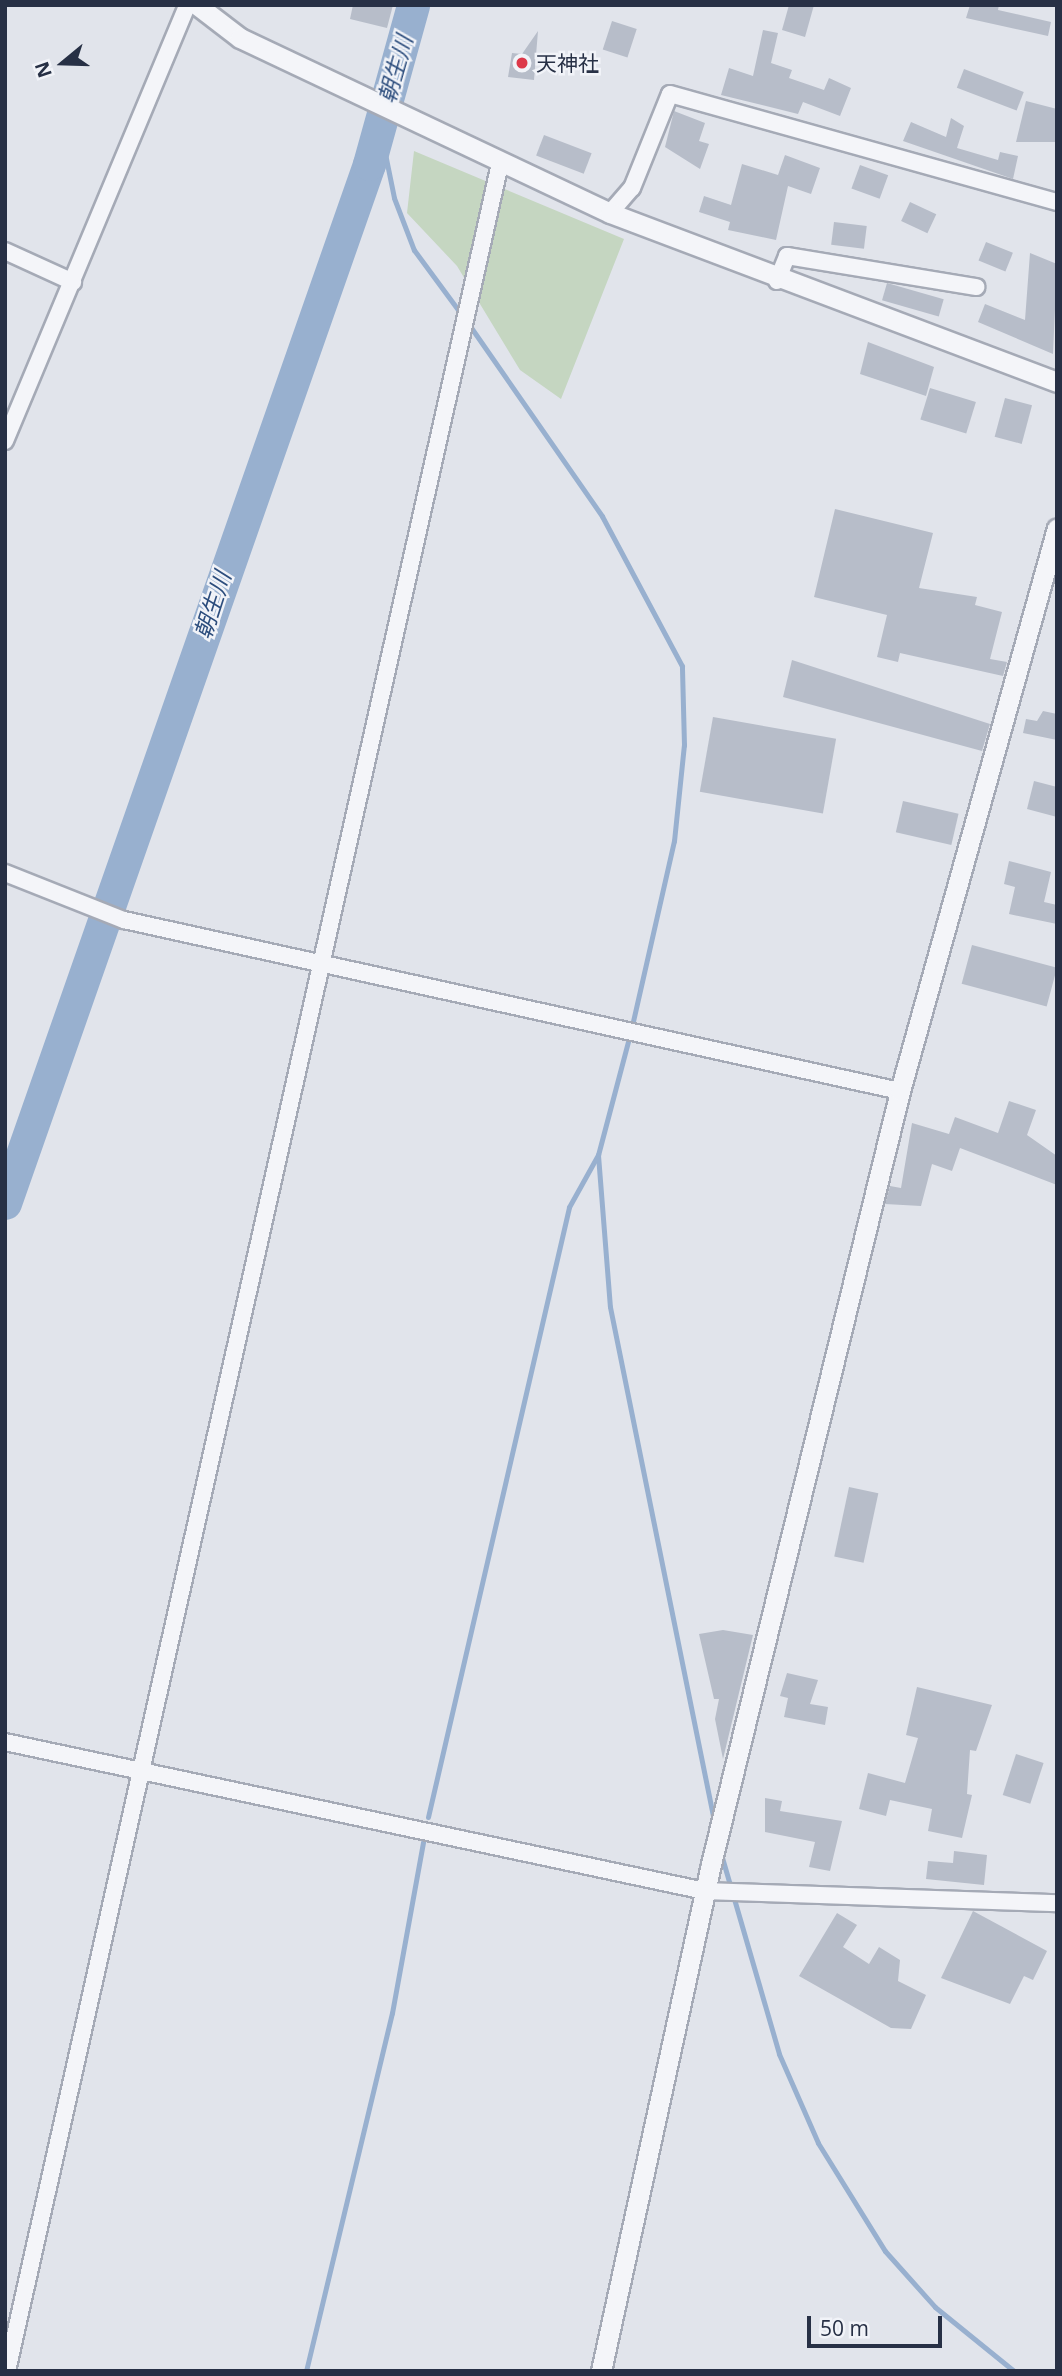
<!DOCTYPE html>
<meta charset="utf-8">
<style>
body{margin:0}
#map{position:relative;width:1062px;height:2376px;overflow:hidden;background:#e1e4eb;font-family:"Open Sans","Noto Sans JP",sans-serif}
div>[style]{position:absolute}
.green>*{inset:0;background:#c5d6c1}
.stream>*{height:5px;margin:-2.5px;padding:0 2.5px;transform-origin:2.5px;border-radius:2.5px;background:#98b0cf}
.river>*{height:33px;margin:-16.5px;padding:0 16.5px;transform-origin:16.5px;border-radius:16.5px;background:#98b0cf}
.building>*{inset:0;background:#b7bdc9;transform-origin:0 0}
.roads{filter:drop-shadow(2px 0 #a5aab6) drop-shadow(-2px 0 #a5aab6) drop-shadow(0 2px #a5aab6) drop-shadow(0 -2px #a5aab6)}
.minor>*{height:16px;margin:-8px;padding:0 8px;transform-origin:8px;border-radius:8px;background:#f4f5f9}
.tertiary>*{height:19px;margin:-9.5px;padding:0 9.5px;transform-origin:9.5px;border-radius:9.5px;background:#f4f5f9}
.dots>*{width:19px;height:19px;translate:-50% -50%;box-sizing:border-box;border:4px solid #f1f3f8;border-radius:50%}
span{translate:-50% -50%;white-space:nowrap;text-align:center;line-height:1.15;-webkit-text-stroke:5px #f1f3f8;paint-order:stroke}
.poi-label{font-size:21px;color:#273045}
.left{translate:0 -50%;text-align:left}
.water-label{font-size:23px;color:#2c4d7d;font-style:italic}
.frame{position:absolute;inset:0;border:7px solid #273045;pointer-events:none}
.north{position:absolute;left:28px;top:28px;width:70px;height:70px;-webkit-text-stroke:5px #f1f3f8;paint-order:stroke;rotate:251deg;font-size:19px;font-weight:700;line-height:28px;text-align:center;color:#273045}
.north::after{content:'';display:block;margin:auto;width:24px;height:32px;background:#273045;clip-path:polygon(50% 0,100% 100%,50% 72%,0 100%)}
.scale{position:absolute;left:807px;top:2316px;width:135px;height:32px;box-sizing:border-box;border:4px solid #273045;border-top:0;padding-left:9px;font-size:21px;line-height:24px;white-space:nowrap;color:#273045;-webkit-text-stroke:5px #f1f3f8;paint-order:stroke}
</style>
<div id="map">
<div class="green">
<i style="clip-path:polygon(414px 151px,624px 239px,561px 399px,520px 370px,457px 266px,407px 213px)"></i>
</div>
<div class="stream">
<i style="left:380px;top:129px;width:70px;rotate:78.5deg"></i>
<i style="left:394px;top:198px;width:56px;rotate:69deg"></i>
<i style="left:414px;top:250px;width:81px;rotate:53.6deg"></i>
<i style="left:598px;top:1155px;width:152px;rotate:85.5deg"></i>
<i style="left:610px;top:1307px;width:524px;rotate:78.56deg"></i>
<i style="left:428px;top:1817px;width:626px;rotate:-76.98deg"></i>
<i style="left:569px;top:1207px;width:60px;rotate:-60.9deg"></i>
<i style="left:598px;top:1155px;width:129px;rotate:-75.2deg"></i>
<i style="left:631px;top:1030px;width:194px;rotate:-77.2deg"></i>
<i style="left:674px;top:841px;width:97px;rotate:-84.1deg"></i>
<i style="left:684px;top:745px;width:79px;rotate:-91.5deg"></i>
<i style="left:682px;top:666px;width:170px;rotate:-118.1deg"></i>
<i style="left:602px;top:516px;width:235px;rotate:-124.8deg"></i>
<i style="left:721px;top:1854px;width:208px;rotate:73.8deg"></i>
<i style="left:779px;top:2054px;width:97px;rotate:66.3deg"></i>
<i style="left:818px;top:2143px;width:127px;rotate:58.2deg"></i>
<i style="left:885px;top:2251px;width:75px;rotate:48.2deg"></i>
<i style="left:935px;top:2307px;width:102px;rotate:39deg"></i>
<i style="left:306px;top:2371px;width:368px;rotate:-76.5deg"></i>
<i style="left:392px;top:2013px;width:174px;rotate:-79.7deg"></i>
</div>
<div class="river">
<i style="left:5px;top:1203px;width:1101px;rotate:-70.69deg"></i>
<i style="left:369px;top:164px;width:165px;rotate:-74.5deg"></i>
</div>
<div class="building">
<i style="clip-path:polygon(353px 5px,393px 5px,387px 28px,350px 19px)"></i>
<i style="clip-path:polygon(789px 5px,814px 5px,805px 37px,782px 30px)"></i>
<i style="clip-path:polygon(970px 5px,999px 5px,998px 10px,1051px 22px,1048px 36px,966px 18px)"></i>
<i style="left:612px;top:21px;width:26px;height:30px;rotate:18deg"></i>
<i style="clip-path:polygon(763px 30px,778px 33px,771px 63px,792px 70px,789px 78px,824px 90px,829px 78px,851px 88px,840px 116px,803px 102px,798px 114px,721px 95px,729px 68px,753px 76px)"></i>
<i style="clip-path:polygon(538px 31px,534px 80px,508px 77px,512px 53px,522px 54px)"></i>
<i style="left:964px;top:69px;width:64px;height:20px;rotate:21deg"></i>
<i style="clip-path:polygon(1026px 101px,1057px 109px,1057px 142px,1016px 142px)"></i>
<i style="clip-path:polygon(674px 111px,705px 123px,699px 141px,709px 144px,700px 169px,665px 147px)"></i>
<i style="clip-path:polygon(951px 118px,964px 126px,957px 148px,998px 160px,1000px 152px,1018px 156px,1013px 179px,903px 141px,911px 122px,946px 137px)"></i>
<i style="left:544px;top:135px;width:51px;height:22px;rotate:21deg"></i>
<i style="clip-path:polygon(785px 155px,820px 168px,811px 194px,788px 186px,776px 240px,728px 230px,730px 222px,699px 212px,704px 196px,731px 205px,742px 164px,778px 175px)"></i>
<i style="left:860px;top:165px;width:30px;height:25px;rotate:20deg"></i>
<i style="left:910px;top:202px;width:29px;height:21px;rotate:25deg"></i>
<i style="left:834px;top:222px;width:33px;height:23px;rotate:7deg"></i>
<i style="left:986px;top:242px;width:29px;height:20px;rotate:22deg"></i>
<i style="clip-path:polygon(1030px 253px,1057px 264px,1053px 354px,978px 322px,985px 304px,1025px 320px)"></i>
<i style="left:887px;top:283px;width:59px;height:18px;rotate:16deg"></i>
<i style="clip-path:polygon(868px 342px,934px 367px,926px 396px,860px 374px)"></i>
<i style="left:930px;top:388px;width:48px;height:33px;rotate:17deg"></i>
<i style="left:1005px;top:398px;width:28px;height:40px;rotate:15deg"></i>
<i style="clip-path:polygon(835px 509px,933px 533px,919px 588px,977px 597px,975px 605px,1002px 612px,990px 659px,1007px 662px,1003px 676px,900px 653px,898px 662px,877px 657px,887px 615px,814px 597px)"></i>
<i style="clip-path:polygon(792px 660px,990px 724px,982px 751px,783px 697px)"></i>
<i style="clip-path:polygon(1043px 711px,1057px 714px,1057px 740px,1023px 733px,1026px 719px,1037px 721px)"></i>
<i style="left:713px;top:717px;width:125px;height:76px;rotate:10deg"></i>
<i style="clip-path:polygon(1034px 781px,1057px 787px,1057px 817px,1027px 809px)"></i>
<i style="left:903px;top:801px;width:57px;height:32px;rotate:13deg"></i>
<i style="clip-path:polygon(1009px 861px,1051px 872px,1044px 902px,1057px 905px,1057px 924px,1009px 914px,1015px 887px,1004px 884px)"></i>
<i style="left:972px;top:945px;width:88px;height:40px;rotate:15deg"></i>
<i style="clip-path:polygon(1009px 1101px,1036px 1110px,1027px 1135px,1057px 1156px,1057px 1185px,960px 1148px,952px 1171px,932px 1164px,921px 1206px,885px 1204px,890px 1186px,901px 1188px,912px 1123px,949px 1134px,955px 1117px,998px 1133px)"></i>
<i style="left:849px;top:1487px;width:30px;height:71px;rotate:12deg"></i>
<i style="clip-path:polygon(723px 1630px,753px 1635px,723px 1759px,715px 1719px,719px 1699px,714px 1699px,699px 1634px)"></i>
<i style="clip-path:polygon(787px 1673px,818px 1680px,810px 1704px,828px 1707px,825px 1725px,784px 1717px,788px 1698px,780px 1696px)"></i>
<i style="clip-path:polygon(917px 1687px,992px 1705px,976px 1751px,970px 1750px,967px 1794px,972px 1795px,962px 1838px,928px 1831px,932px 1809px,890px 1800px,886px 1816px,859px 1809px,868px 1773px,905px 1783px,918px 1738px,906px 1735px)"></i>
<i style="left:1016px;top:1754px;width:29px;height:43px;rotate:18deg"></i>
<i style="clip-path:polygon(765px 1798px,782px 1801px,780px 1811px,842px 1821px,830px 1871px,809px 1867px,815px 1842px,765px 1832px)"></i>
<i style="clip-path:polygon(954px 1851px,987px 1855px,984px 1885px,926px 1879px,928px 1861px,953px 1863px)"></i>
<i style="clip-path:polygon(973px 1911px,1047px 1951px,1033px 1980px,1024px 1976px,1010px 2004px,941px 1978px)"></i>
<i style="clip-path:polygon(837px 1913px,857px 1925px,843px 1947px,869px 1964px,879px 1947px,900px 1960px,898px 1981px,926px 1995px,911px 2029px,891px 2028px,799px 1976px)"></i>
</div>
<div class="roads">
<div class="minor">
<i style="left:610px;top:213px;width:33px;rotate:-49deg"></i>
<i style="left:632px;top:188px;width:101px;rotate:-68deg"></i>
<i style="left:670px;top:94px;width:402px;rotate:15.6deg"></i>
<i style="left:5px;top:251px;width:75px;rotate:24.5deg"></i>
<i style="left:777px;top:281px;width:27px;rotate:-68deg"></i>
<i style="left:787px;top:256px;width:192px;rotate:9.3deg"></i>
<i style="left:5px;top:441px;width:472px;rotate:-67.3deg"></i>
<i style="left:5px;top:873px;width:128px;rotate:21.6deg"></i>
<i style="left:124px;top:920px;width:795px;rotate:12.43deg"></i>
<i style="left:5px;top:1742px;width:716px;rotate:12.02deg"></i>
<i style="left:705px;top:1891px;width:352px;rotate:2deg"></i>
<i style="left:7px;top:2371px;width:2262px;rotate:-77.41deg"></i>
</div>
<div class="tertiary">
<i style="left:197px;top:5px;width:54px;rotate:37.5deg"></i>
<i style="left:240px;top:38px;width:409px;rotate:25.3deg"></i>
<i style="left:610px;top:213px;width:478px;rotate:20.7deg"></i>
<i style="left:601px;top:2371px;width:519px;rotate:-77.76deg"></i>
<i style="left:711px;top:1864px;width:796px;rotate:-76.26deg"></i>
<i style="left:900px;top:1091px;width:584px;rotate:-74.42deg"></i>
</div>
</div>
<div class="dots">
<i style="left:522px;top:63px;background:#dd3849"></i>
</div>
<div class="poi-label">
<span class="left" style="left:536px;top:63px">天神社</span>
</div>
<div class="water-label">
<span style="left:395px;top:69px;rotate:-74deg">朝生川</span>
<span style="left:212px;top:605px;rotate:-72deg">朝生川</span>
</div>
<div class="frame"></div>
<div class="north">N</div>
<div class="scale">50 m</div>
</div>
